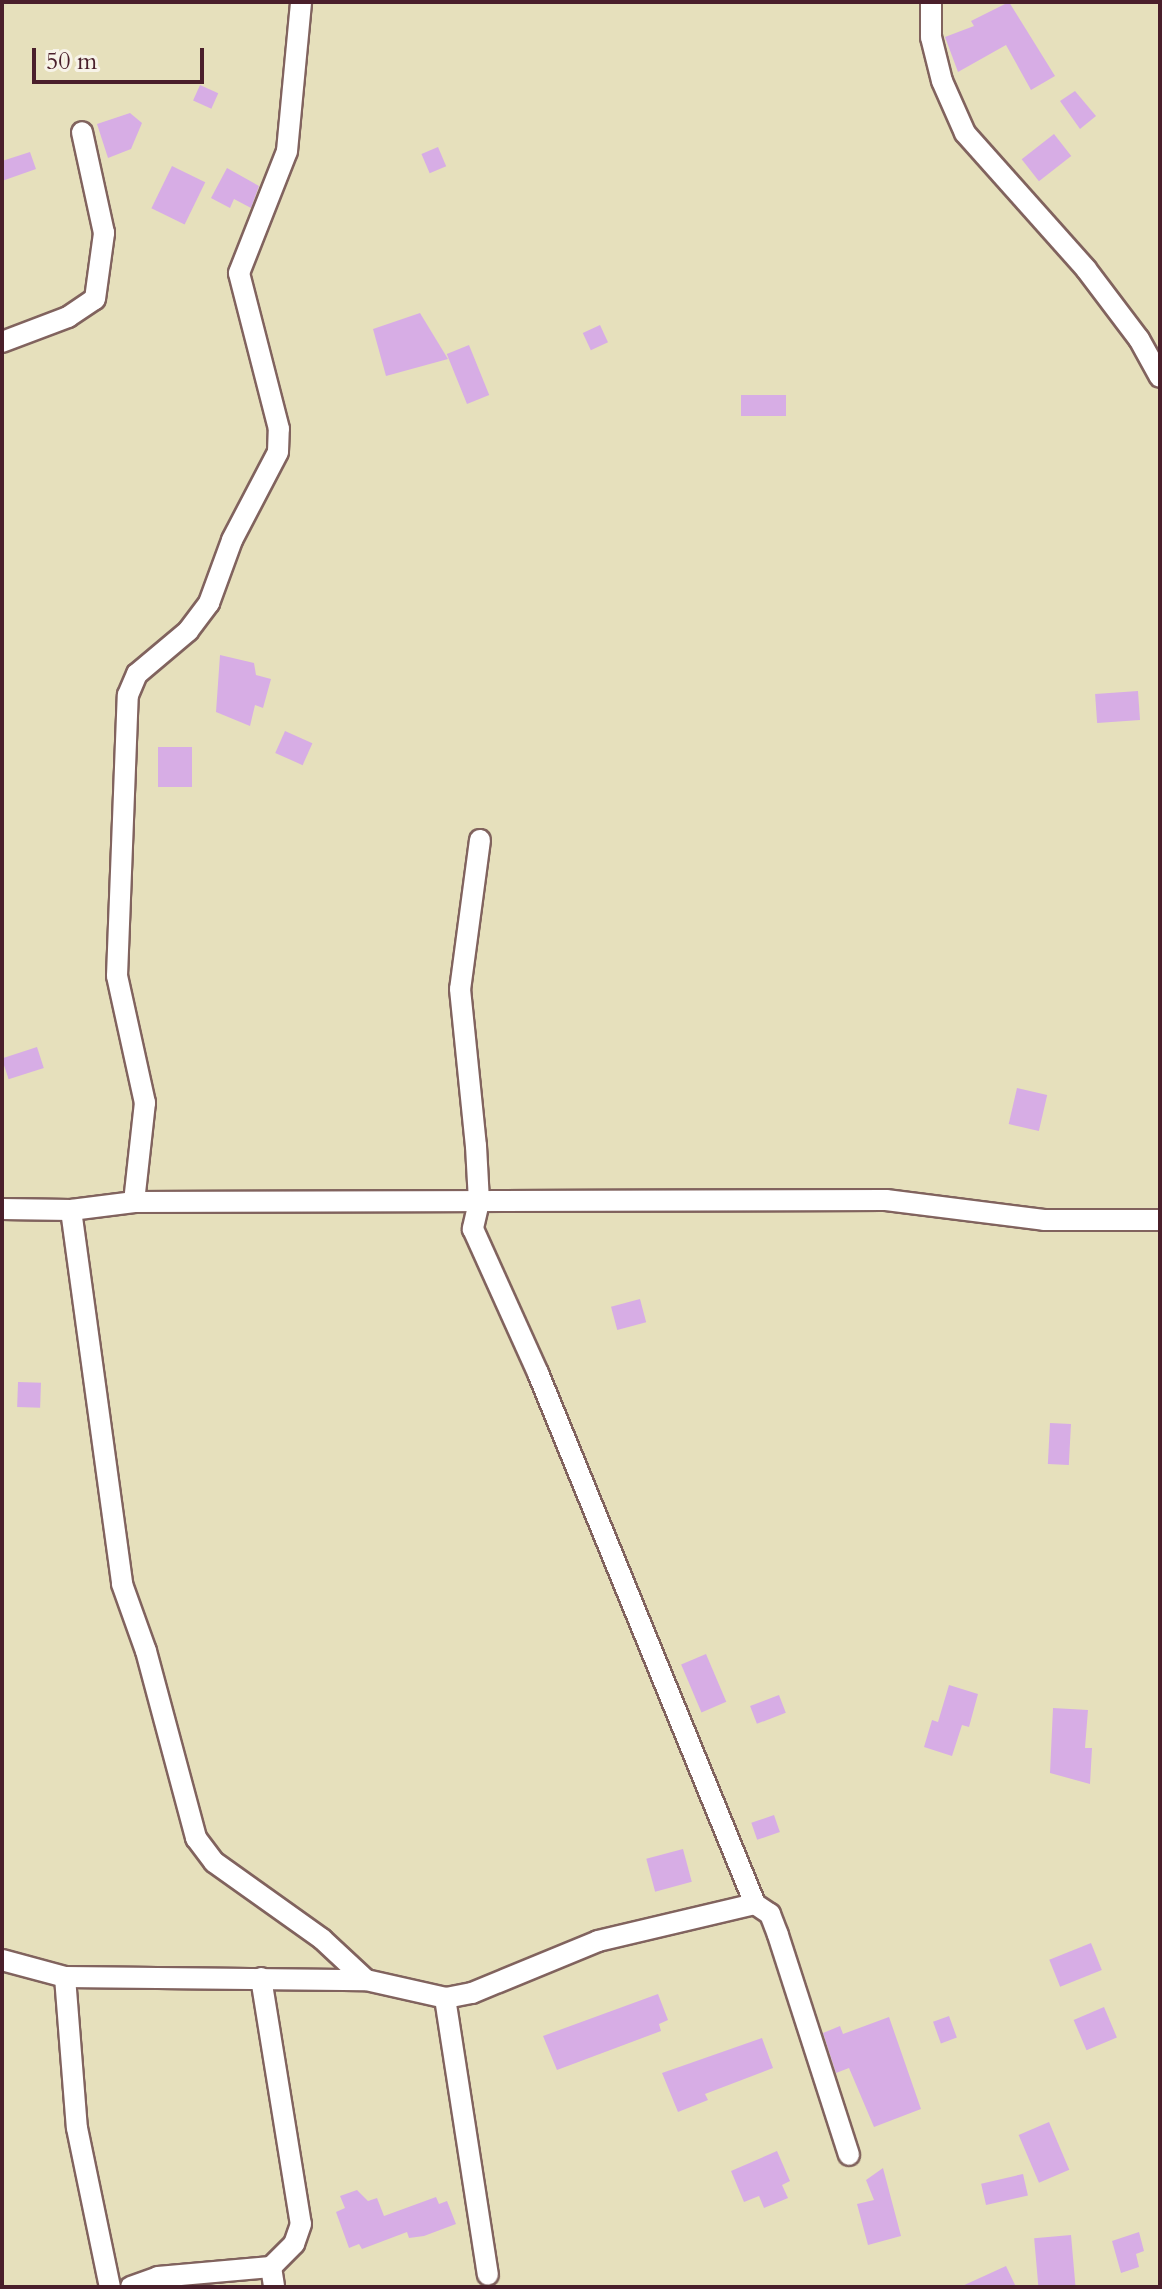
<!DOCTYPE html>
<style>
body{margin:0}
#map{position:relative;width:1162px;height:2289px;overflow:hidden;background:#e6e0bc;font-family:Cardo,serif}
div>[style]{position:absolute}
.building>*{inset:0;background:#d7ade5;transform-origin:0 0}
.roads{filter:drop-shadow(2px 0 #81635e) drop-shadow(-2px 0 #81635e) drop-shadow(0 2px #81635e) drop-shadow(0 -2px #81635e)}
.street>*{height:20px;margin:-10px;padding:0 10px;transform-origin:10px;border-radius:10px;background:#fff}
span{translate:-50% -50%;white-space:nowrap;text-align:center;line-height:1.15;-webkit-text-stroke:6px #f7f3e8;paint-order:stroke}
.frame{position:absolute;inset:0;border:4px solid #4a1f2b;pointer-events:none}
.scale{position:absolute;left:32px;top:48px;width:172px;height:36px;box-sizing:border-box;border:4px solid #4a1f2b;border-top:0;padding-left:10px;font-size:24px;line-height:28px;white-space:nowrap;color:#4a1f2b;-webkit-text-stroke:6px #f7f3e8;paint-order:stroke}
</style>
<div id="map">
<div class="building">
<i style="clip-path:polygon(1009px 2px,1055px 76px,1031px 90px,1006px 45px,958px 72px,945px 37px,974px 26px,971px 21px)"></i>
<i style="left:200px;top:85px;width:20px;height:17px;rotate:24deg"></i>
<i style="clip-path:polygon(1075px 91px,1096px 116px,1080px 129px,1060px 101px)"></i>
<i style="clip-path:polygon(130px 113px,142px 123px,131px 149px,108px 158px,97px 124px)"></i>
<i style="left:1054px;top:134px;width:28px;height:41px;rotate:52deg"></i>
<i style="left:438px;top:147px;width:21px;height:18px;rotate:67deg"></i>
<i style="clip-path:polygon(30px 152px,36px 169px,2px 181px,2px 161px)"></i>
<i style="left:172px;top:166px;width:37px;height:47px;rotate:26deg"></i>
<i style="clip-path:polygon(227px 168px,259px 186px,251px 208px,234px 199px,230px 208px,211px 198px)"></i>
<i style="clip-path:polygon(420px 313px,448px 359px,386px 376px,373px 329px)"></i>
<i style="left:600px;top:325px;width:19px;height:19px;rotate:65deg"></i>
<i style="left:469px;top:345px;width:54px;height:24px;rotate:68deg"></i>
<i style="left:741px;top:395px;width:45px;height:21px"></i>
<i style="clip-path:polygon(220px 655px,254px 663px,256px 675px,271px 679px,263px 708px,255px 705px,250px 726px,216px 712px)"></i>
<i style="left:1138px;top:691px;width:29px;height:43px;rotate:86deg"></i>
<i style="left:285px;top:731px;width:30px;height:24px;rotate:24deg"></i>
<i style="left:158px;top:747px;width:34px;height:40px"></i>
<i style="left:37px;top:1047px;width:22px;height:37px;rotate:72deg"></i>
<i style="left:1017px;top:1088px;width:31px;height:37px;rotate:13deg"></i>
<i style="left:640px;top:1299px;width:24px;height:30px;rotate:75deg"></i>
<i style="left:18px;top:1382px;width:23px;height:25px;rotate:2deg"></i>
<i style="left:1050px;top:1423px;width:21px;height:41px;rotate:3deg"></i>
<i style="left:706px;top:1654px;width:52px;height:27px;rotate:67deg"></i>
<i style="clip-path:polygon(949px 1685px,978px 1694px,969px 1727px,962px 1725px,952px 1756px,924px 1747px,932px 1720px,938px 1722px)"></i>
<i style="left:779px;top:1695px;width:19px;height:31px;rotate:69deg"></i>
<i style="clip-path:polygon(1053px 1708px,1088px 1710px,1085px 1748px,1092px 1748px,1090px 1784px,1050px 1773px)"></i>
<i style="left:774px;top:1815px;width:18px;height:24px;rotate:71deg"></i>
<i style="left:683px;top:1849px;width:34px;height:38px;rotate:75deg"></i>
<i style="left:1091px;top:1943px;width:29px;height:45px;rotate:68deg"></i>
<i style="clip-path:polygon(658px 1994px,668px 2020px,659px 2024px,661px 2031px,557px 2070px,543px 2036px)"></i>
<i style="left:1104px;top:2007px;width:33px;height:33px;rotate:67deg"></i>
<i style="left:949px;top:2016px;width:23px;height:17px;rotate:70deg"></i>
<i style="clip-path:polygon(889px 2017px,921px 2109px,874px 2127px,849px 2068px,836px 2073px,823px 2033px,840px 2026px,843px 2034px)"></i>
<i style="clip-path:polygon(762px 2038px,773px 2068px,705px 2094px,708px 2100px,678px 2112px,662px 2073px)"></i>
<i style="left:1049px;top:2122px;width:52px;height:33px;rotate:67deg"></i>
<i style="clip-path:polygon(777px 2151px,790px 2181px,782px 2185px,788px 2198px,764px 2208px,759px 2196px,744px 2202px,731px 2171px)"></i>
<i style="clip-path:polygon(883px 2168px,901px 2236px,868px 2245px,857px 2204px,874px 2200px,866px 2180px)"></i>
<i style="left:1023px;top:2174px;width:22px;height:43px;rotate:77deg"></i>
<i style="clip-path:polygon(357px 2190px,368px 2201px,377px 2198px,384px 2216px,436px 2197px,439px 2204px,447px 2201px,456px 2224px,424px 2236px,409px 2238px,407px 2232px,362px 2249px,359px 2244px,349px 2248px,336px 2212px,345px 2208px,340px 2196px)"></i>
<i style="clip-path:polygon(1139px 2232px,1144px 2251px,1136px 2254px,1139px 2267px,1121px 2273px,1112px 2241px)"></i>
<i style="left:1071px;top:2235px;width:52px;height:37px;rotate:85deg"></i>
<i style="clip-path:polygon(1006px 2266px,1016px 2287px,960px 2287px)"></i>
</div>
<div class="roads">
<div class="street">
<i style="left:931px;top:2px;width:35px;rotate:90deg"></i>
<i style="left:931px;top:37px;width:45px;rotate:76deg"></i>
<i style="left:942px;top:81px;width:57px;rotate:66.1deg"></i>
<i style="left:965px;top:133px;width:182px;rotate:48.3deg"></i>
<i style="left:1086px;top:269px;width:88px;rotate:52.9deg"></i>
<i style="left:1139px;top:339px;width:43px;rotate:61.1deg"></i>
<i style="left:2px;top:342px;width:71px;rotate:-20.7deg"></i>
<i style="left:68px;top:317px;width:32px;rotate:-34deg"></i>
<i style="left:95px;top:299px;width:67px;rotate:-82.2deg"></i>
<i style="left:104px;top:233px;width:103px;rotate:-102.3deg"></i>
<i style="left:480px;top:840px;width:150px;rotate:97.6deg"></i>
<i style="left:460px;top:989px;width:158px;rotate:84.2deg"></i>
<i style="left:476px;top:1146px;width:56px;rotate:86.9deg"></i>
<i style="left:479px;top:1202px;width:28px;rotate:103deg"></i>
<i style="left:473px;top:1229px;width:158px;rotate:65.7deg"></i>
<i style="left:538px;top:1373px;width:574px;rotate:67.77deg"></i>
<i style="left:134px;top:1202px;width:100px;rotate:-83.7deg"></i>
<i style="left:145px;top:1103px;width:130px;rotate:-102.4deg"></i>
<i style="left:117px;top:976px;width:281px;rotate:-87.8deg"></i>
<i style="left:128px;top:695px;width:23px;rotate:-67deg"></i>
<i style="left:137px;top:674px;width:67px;rotate:-40.1deg"></i>
<i style="left:188px;top:631px;width:35px;rotate:-53deg"></i>
<i style="left:209px;top:603px;width:67px;rotate:-69.9deg"></i>
<i style="left:232px;top:540px;width:99px;rotate:-62.4deg"></i>
<i style="left:278px;top:452px;width:23px;rotate:-88deg"></i>
<i style="left:279px;top:429px;width:161px;rotate:-104.4deg"></i>
<i style="left:239px;top:273px;width:131px;rotate:-68.5deg"></i>
<i style="left:287px;top:151px;width:150px;rotate:-84.6deg"></i>
<i style="left:2px;top:1209px;width:69px;rotate:0.8deg"></i>
<i style="left:71px;top:1210px;width:64px;rotate:-7.2deg"></i>
<i style="left:134px;top:1202px;width:752px;rotate:-0.15deg"></i>
<i style="left:886px;top:1200px;width:159px;rotate:7.2deg"></i>
<i style="left:1044px;top:1220px;width:116px"></i>
<i style="left:71px;top:1210px;width:377px;rotate:82.2deg"></i>
<i style="left:122px;top:1584px;width:71px;rotate:70.3deg"></i>
<i style="left:146px;top:1651px;width:194px;rotate:75deg"></i>
<i style="left:196px;top:1838px;width:30px;rotate:53deg"></i>
<i style="left:214px;top:1862px;width:133px;rotate:35.5deg"></i>
<i style="left:322px;top:1939px;width:60px;rotate:43deg"></i>
<i style="left:2px;top:1960px;width:65px;rotate:15.1deg"></i>
<i style="left:65px;top:1977px;width:301px;rotate:0.6deg"></i>
<i style="left:366px;top:1980px;width:82px;rotate:12.7deg"></i>
<i style="left:446px;top:1998px;width:26px;rotate:-11deg"></i>
<i style="left:472px;top:1993px;width:136px;rotate:-22.4deg"></i>
<i style="left:598px;top:1941px;width:161px;rotate:-13.3deg"></i>
<i style="left:755px;top:1904px;width:18px;rotate:34deg"></i>
<i style="left:770px;top:1914px;width:22px;rotate:69deg"></i>
<i style="left:778px;top:1935px;width:231px;rotate:72.1deg"></i>
<i style="left:65px;top:1977px;width:151px;rotate:85.5deg"></i>
<i style="left:77px;top:2128px;width:162px;rotate:78.3deg"></i>
<i style="left:261px;top:1978px;width:249px;rotate:80.8deg"></i>
<i style="left:301px;top:2224px;width:21px;rotate:109deg"></i>
<i style="left:294px;top:2244px;width:33px;rotate:135deg"></i>
<i style="left:271px;top:2267px;width:20px;rotate:81deg"></i>
<i style="left:445px;top:1998px;width:280px;rotate:81.2deg"></i>
<i style="left:131px;top:2287px;width:29px;rotate:-20deg"></i>
<i style="left:158px;top:2277px;width:113px;rotate:-5.1deg"></i>
</div>
</div>
<div class="frame"></div>
<div class="scale">50 m</div>
</div>
